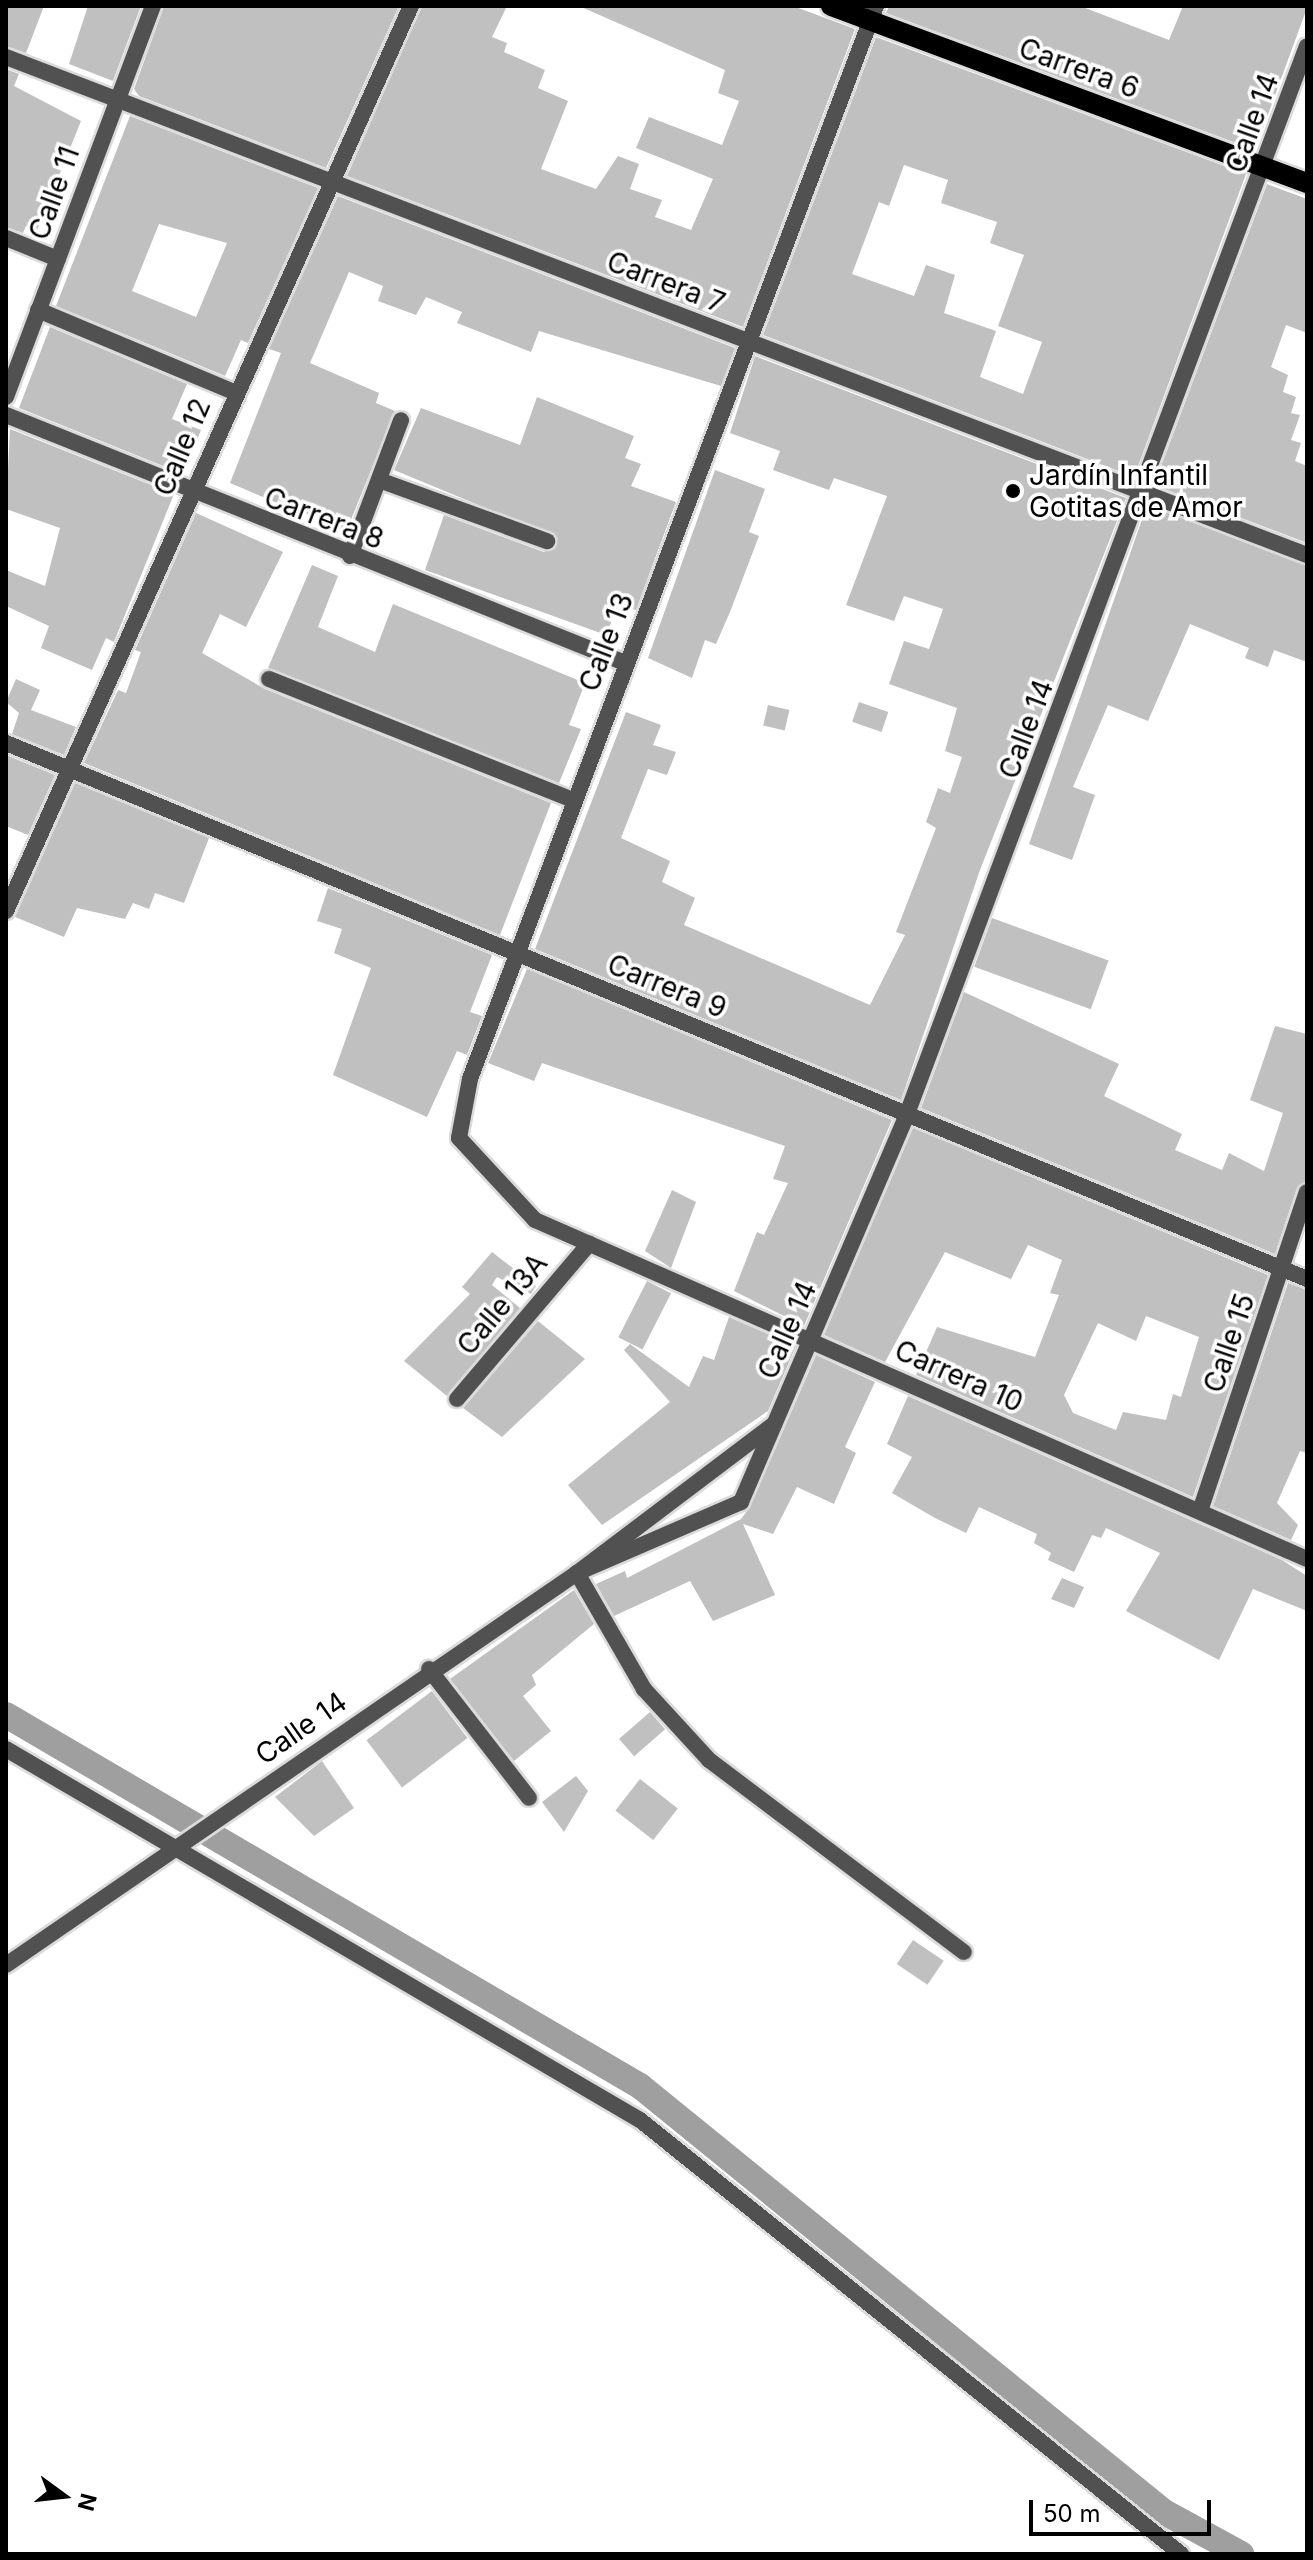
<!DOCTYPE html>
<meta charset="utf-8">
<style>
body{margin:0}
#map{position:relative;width:1313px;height:2560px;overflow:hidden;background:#fff;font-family:Inter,sans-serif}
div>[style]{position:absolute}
.canal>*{height:26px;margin:-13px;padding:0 13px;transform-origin:13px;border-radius:13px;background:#9f9f9f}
.building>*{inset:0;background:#c0c0c0;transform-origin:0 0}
.roads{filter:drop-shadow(2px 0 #dbdbdb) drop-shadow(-2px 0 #dbdbdb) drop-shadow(0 2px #dbdbdb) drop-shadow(0 -2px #dbdbdb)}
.minor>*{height:16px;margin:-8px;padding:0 8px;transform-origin:8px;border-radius:8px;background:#515151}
.primary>*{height:20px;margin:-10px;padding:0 10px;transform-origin:10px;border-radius:10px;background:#000}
.dots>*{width:22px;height:22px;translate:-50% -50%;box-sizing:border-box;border:4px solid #fff;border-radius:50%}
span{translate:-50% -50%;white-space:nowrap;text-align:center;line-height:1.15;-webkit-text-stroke:7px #fff;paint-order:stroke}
.street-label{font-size:28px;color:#000}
.poi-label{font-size:28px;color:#000}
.left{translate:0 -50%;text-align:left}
.frame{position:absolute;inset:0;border:8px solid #000;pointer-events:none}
.north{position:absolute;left:24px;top:2456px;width:80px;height:80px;-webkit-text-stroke:6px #fff;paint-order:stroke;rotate:105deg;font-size:22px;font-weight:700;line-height:32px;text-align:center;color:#000}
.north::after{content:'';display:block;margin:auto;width:28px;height:36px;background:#000;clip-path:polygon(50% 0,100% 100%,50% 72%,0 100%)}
.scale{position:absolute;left:1029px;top:2500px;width:182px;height:36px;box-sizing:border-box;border:4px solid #000;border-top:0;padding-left:10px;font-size:24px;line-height:28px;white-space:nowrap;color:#000;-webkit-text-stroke:6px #fff;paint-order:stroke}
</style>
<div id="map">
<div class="canal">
<i style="left:6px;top:1715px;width:735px;rotate:30.34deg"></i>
<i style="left:640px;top:2086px;width:675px;rotate:39.11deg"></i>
<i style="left:1164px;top:2512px;width:88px;rotate:28.6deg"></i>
</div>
<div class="building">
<i style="clip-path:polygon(6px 6px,44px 6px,26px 53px,6px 46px)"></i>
<i style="clip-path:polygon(88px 6px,141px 6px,113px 81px,69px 64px)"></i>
<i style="clip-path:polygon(164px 6px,399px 6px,326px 168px,139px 96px,134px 89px)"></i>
<i style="clip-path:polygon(422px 6px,507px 6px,492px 37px,507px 43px,504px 52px,545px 70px,538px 88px,568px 101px,541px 169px,596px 189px,618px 156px,639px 164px,630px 189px,662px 200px,655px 217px,691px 230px,713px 179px,636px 148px,649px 117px,722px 145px,739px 101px,718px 93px,725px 70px,579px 6px,793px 6px,855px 29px,743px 327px,347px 176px)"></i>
<i style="clip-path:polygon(889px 6px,1080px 6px,1169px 40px,1183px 6px,1307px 8px,1255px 150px,886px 13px)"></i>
<i style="clip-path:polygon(evenodd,876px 37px,1246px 174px,1134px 477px,763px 335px,876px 37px,904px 165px,948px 180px,941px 203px,997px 222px,990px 243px,1024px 255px,998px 326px,1042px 342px,1023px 394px,980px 377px,996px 331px,944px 313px,955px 275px,926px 265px,914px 296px,852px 274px,879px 202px,889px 206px,904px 165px)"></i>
<i style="clip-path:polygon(6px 69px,19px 74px,14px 86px,81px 121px,37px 230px,26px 226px,23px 233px,6px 227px)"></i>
<i style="clip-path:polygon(evenodd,130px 116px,318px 188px,248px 343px,241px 340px,225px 376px,56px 306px,130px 116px,159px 224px,227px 243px,196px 317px,132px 291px,159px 224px)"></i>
<i style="clip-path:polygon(1267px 184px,1307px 199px,1307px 333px,1286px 325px,1271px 367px,1288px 375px,1283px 392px,1296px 397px,1291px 413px,1300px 415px,1291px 440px,1301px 443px,1295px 461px,1307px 466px,1307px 543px,1154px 485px)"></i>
<i style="clip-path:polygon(338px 196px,735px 348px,721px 386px,539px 331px,531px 352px,457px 323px,462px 312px,426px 297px,416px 315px,378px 301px,383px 286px,349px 272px,310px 363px,379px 393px,376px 403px,395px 411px,346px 532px,303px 512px,299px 519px,280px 511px,282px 505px,230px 483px,281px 353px,269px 349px)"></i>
<i style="clip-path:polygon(50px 327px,187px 384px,172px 419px,201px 430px,183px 474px,19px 408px)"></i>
<i style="clip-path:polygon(755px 356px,1126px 498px,980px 870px,901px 1100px,535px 949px,626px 712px,661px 725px,653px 745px,676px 752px,667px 775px,648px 769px,621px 838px,670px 861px,662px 882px,695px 898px,684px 925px,870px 1005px,905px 935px,896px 932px,936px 828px,926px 822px,938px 788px,950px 793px,962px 757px,945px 751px,957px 708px,889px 684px,904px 641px,929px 649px,943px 609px,904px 596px,894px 621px,846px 605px,887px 496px,834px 478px,829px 490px,773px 470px,780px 451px,730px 433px)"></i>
<i style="clip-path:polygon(537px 397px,634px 436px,625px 458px,641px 464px,631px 486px,676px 502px,636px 610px,619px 604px,606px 635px,425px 570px,444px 515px,544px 552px,558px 538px,394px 470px,421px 408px,520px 445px)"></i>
<i style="clip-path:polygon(10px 429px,174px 494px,114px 642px,106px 638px,92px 670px,41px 648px,49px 626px,6px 606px,6px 570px,45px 586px,60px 528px,6px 509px)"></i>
<i style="clip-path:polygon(715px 470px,765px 489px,749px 532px,759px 536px,730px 612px,716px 644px,705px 640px,692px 678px,648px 658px)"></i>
<i style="clip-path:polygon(1147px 505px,1307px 566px,1307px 662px,1274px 650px,1268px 667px,1245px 658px,1249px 648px,1190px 624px,1148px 721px,1108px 705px,1073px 787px,1095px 795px,1072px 860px,1029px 844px)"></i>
<i style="clip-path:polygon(196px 513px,283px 552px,246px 627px,220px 614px,202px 653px,265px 689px,551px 803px,500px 935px,84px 763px,118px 690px,126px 693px,141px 652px,135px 650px)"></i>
<i style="clip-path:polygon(312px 565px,338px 576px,318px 627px,375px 652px,393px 604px,585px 683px,569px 725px,581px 729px,559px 783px,268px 668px)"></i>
<i style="clip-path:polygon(16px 679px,40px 690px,31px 710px,76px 727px,64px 755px,12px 734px,19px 713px,6px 702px)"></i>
<i style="left:859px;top:702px;width:31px;height:21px;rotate:19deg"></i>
<i style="left:768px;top:705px;width:22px;height:21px;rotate:13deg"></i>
<i style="clip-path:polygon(6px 755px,55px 775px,28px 835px,6px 826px)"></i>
<i style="clip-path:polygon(75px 783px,209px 838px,184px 903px,155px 893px,149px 909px,133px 903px,125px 919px,77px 908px,64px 937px,15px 917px)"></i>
<i style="clip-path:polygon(328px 888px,492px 955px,470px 1012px,482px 1016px,467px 1055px,457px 1051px,427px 1117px,333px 1075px,371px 968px,334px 953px,342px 929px,317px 921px)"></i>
<i style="left:992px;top:918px;width:124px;height:52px;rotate:20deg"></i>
<i style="clip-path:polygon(527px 969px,892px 1120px,804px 1326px,734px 1291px,757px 1232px,764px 1235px,788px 1183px,773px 1179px,785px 1146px,542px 1063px,534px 1081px,488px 1063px)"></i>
<i style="clip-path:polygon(964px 992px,1119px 1064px,1104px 1096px,1182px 1134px,1175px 1150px,1222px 1170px,1229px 1153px,1264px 1171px,1283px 1113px,1250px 1100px,1275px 1026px,1307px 1034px,1307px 1181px,1297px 1188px,1275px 1254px,921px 1108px)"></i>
<i style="clip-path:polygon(evenodd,913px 1128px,1268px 1275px,1193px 1497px,916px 1375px,937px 1327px,1035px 1357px,1059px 1295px,1050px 1293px,1062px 1260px,1028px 1245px,1011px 1279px,945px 1252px,885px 1362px,824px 1335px,913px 1128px,1146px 1316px,1199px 1337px,1181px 1397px,1173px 1394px,1166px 1420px,1123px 1412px,1116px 1430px,1073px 1413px,1064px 1395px,1098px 1323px,1136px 1341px,1146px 1316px)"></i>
<i style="clip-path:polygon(672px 1190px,696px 1202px,671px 1268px,645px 1251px)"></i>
<i style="clip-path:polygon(492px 1252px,536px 1286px,531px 1294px,497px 1277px,492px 1285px,520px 1308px,447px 1396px,404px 1361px,470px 1294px,462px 1287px)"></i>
<i style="left:647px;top:1281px;width:27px;height:63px;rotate:27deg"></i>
<i style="clip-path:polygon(1288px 1283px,1307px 1290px,1307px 1453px,1300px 1451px,1277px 1503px,1298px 1525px,1291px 1540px,1213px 1506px)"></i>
<i style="clip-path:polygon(729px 1317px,796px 1346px,768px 1411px,602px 1525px,568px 1485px,670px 1402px,624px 1350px,630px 1344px,689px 1387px,703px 1356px,714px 1360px)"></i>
<i style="clip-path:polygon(538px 1321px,585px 1359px,502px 1437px,463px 1408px)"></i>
<i style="clip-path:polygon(816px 1355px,875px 1382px,845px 1447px,856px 1453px,834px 1504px,797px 1487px,773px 1534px,743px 1524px,775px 1595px,713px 1621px,690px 1581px,614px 1616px,596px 1584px,625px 1571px,627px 1578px,741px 1519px,750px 1507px)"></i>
<i style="clip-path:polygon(908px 1396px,1282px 1560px,1307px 1576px,1307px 1611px,1253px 1589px,1219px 1660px,1126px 1611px,1160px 1553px,1106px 1528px,1101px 1538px,1092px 1535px,1074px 1572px,1048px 1560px,1051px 1553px,1034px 1543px,1037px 1534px,979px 1507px,966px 1533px,935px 1518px,892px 1493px,912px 1457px,887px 1444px)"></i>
<i style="clip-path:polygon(1062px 1578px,1084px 1587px,1074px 1608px,1051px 1599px)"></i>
<i style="clip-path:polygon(574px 1590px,594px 1624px,532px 1675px,536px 1685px,523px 1696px,551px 1731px,514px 1761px,450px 1679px)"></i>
<i style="left:432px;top:1691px;width:59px;height:82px;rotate:53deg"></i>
<i style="left:650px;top:1712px;width:23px;height:41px;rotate:49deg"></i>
<i style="clip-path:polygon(322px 1761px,354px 1808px,314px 1836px,275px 1797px)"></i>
<i style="clip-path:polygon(576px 1776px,588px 1791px,564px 1832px,542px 1802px)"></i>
<i style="left:640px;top:1779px;width:48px;height:40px;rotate:38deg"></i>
<i style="left:913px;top:1940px;width:37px;height:29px;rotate:34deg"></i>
</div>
<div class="roads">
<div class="minor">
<i style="left:876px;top:6px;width:1147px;rotate:110.73deg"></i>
<i style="left:470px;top:1079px;width:60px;rotate:100.6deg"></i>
<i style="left:459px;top:1138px;width:112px;rotate:47.2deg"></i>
<i style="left:535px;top:1220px;width:843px;rotate:23.71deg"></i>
<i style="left:6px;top:57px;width:1393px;rotate:20.95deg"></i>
<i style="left:6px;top:238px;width:56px;rotate:22deg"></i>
<i style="left:38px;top:310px;width:212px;rotate:22.7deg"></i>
<i style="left:6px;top:397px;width:418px;rotate:-69.4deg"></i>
<i style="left:6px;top:415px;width:667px;rotate:21.83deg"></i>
<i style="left:379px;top:480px;width:179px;rotate:20deg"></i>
<i style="left:350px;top:556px;width:145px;rotate:-69.4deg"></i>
<i style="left:269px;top:679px;width:329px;rotate:21.7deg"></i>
<i style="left:6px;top:743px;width:1407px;rotate:22.39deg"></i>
<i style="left:6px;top:911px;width:991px;rotate:-65.89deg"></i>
<i style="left:457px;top:1399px;width:204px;rotate:-49.6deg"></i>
<i style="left:1200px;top:1511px;width:336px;rotate:-71.5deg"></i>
<i style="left:577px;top:1573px;width:179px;rotate:-23.4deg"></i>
<i style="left:741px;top:1502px;width:422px;rotate:-66.8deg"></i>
<i style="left:907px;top:1114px;width:1140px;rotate:-69.47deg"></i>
<i style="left:577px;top:1573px;width:134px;rotate:60deg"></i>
<i style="left:644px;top:1689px;width:96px;rotate:47.5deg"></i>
<i style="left:709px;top:1760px;width:319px;rotate:37deg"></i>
<i style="left:429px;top:1669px;width:163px;rotate:52.2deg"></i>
<i style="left:6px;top:1749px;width:735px;rotate:30.34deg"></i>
<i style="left:640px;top:2120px;width:694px;rotate:38.74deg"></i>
<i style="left:6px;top:1965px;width:693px;rotate:-34.47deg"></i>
<i style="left:577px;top:1573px;width:246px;rotate:-37.1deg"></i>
</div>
<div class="primary">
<i style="left:831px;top:6px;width:508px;rotate:20.4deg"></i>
</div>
</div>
<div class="dots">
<i style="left:1013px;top:491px;background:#000"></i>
</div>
<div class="street-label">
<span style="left:1079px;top:68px;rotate:20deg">Carrera 6</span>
<span style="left:1252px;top:123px;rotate:-70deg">Calle 14</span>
<span style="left:54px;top:193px;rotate:-70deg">Calle 11</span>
<span style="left:666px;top:282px;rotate:21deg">Carrera 7</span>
<span style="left:182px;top:447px;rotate:-67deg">Calle 12</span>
<span style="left:324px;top:518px;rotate:21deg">Carrera 8</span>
<span style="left:606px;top:642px;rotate:-69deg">Calle 13</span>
<span style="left:1026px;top:729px;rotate:-69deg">Calle 14</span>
<span style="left:667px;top:986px;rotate:22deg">Carrera 9</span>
<span style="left:502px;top:1304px;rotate:-50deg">Calle 13A</span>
<span style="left:787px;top:1330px;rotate:-66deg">Calle 14</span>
<span style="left:1229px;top:1343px;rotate:-71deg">Calle 15</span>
<span style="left:959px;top:1376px;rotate:24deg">Carrera 10</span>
<span style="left:301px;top:1728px;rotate:-35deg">Calle 14</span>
</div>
<div class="poi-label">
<span class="left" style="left:1029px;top:491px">Jardín Infantil<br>Gotitas de Amor</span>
</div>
<div class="frame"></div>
<div class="north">N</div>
<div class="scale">50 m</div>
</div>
